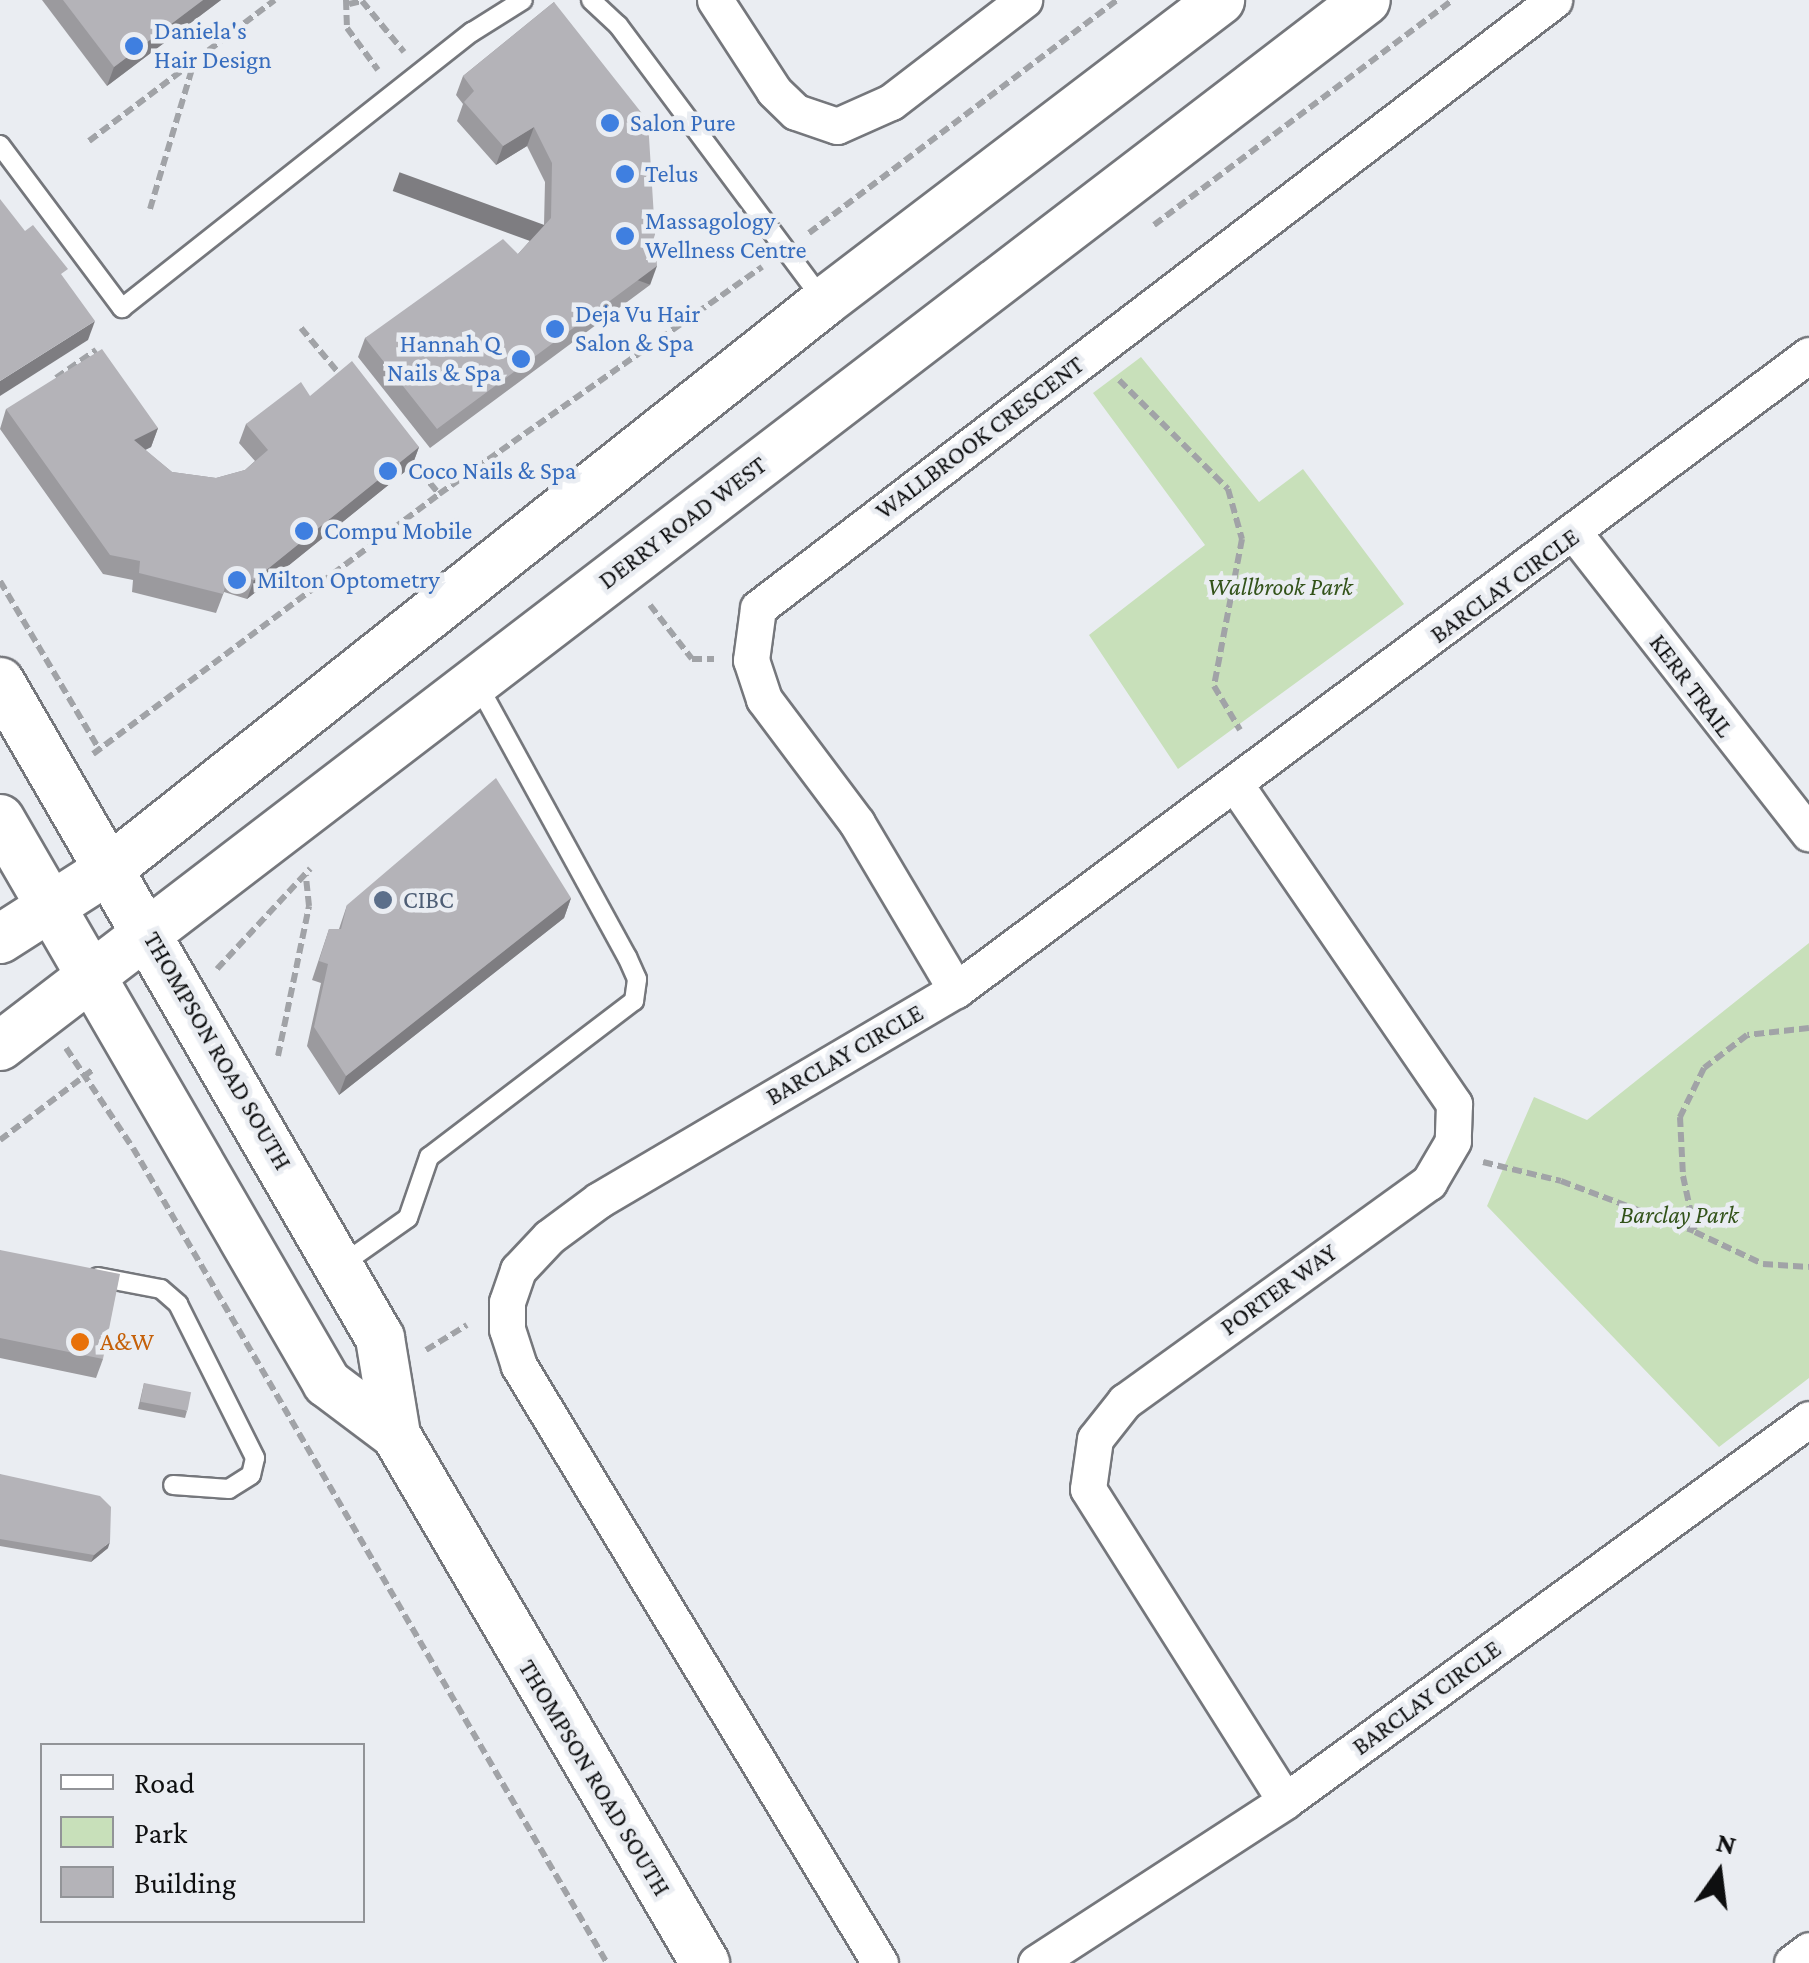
<!DOCTYPE html>
<style>
body{margin:0}
#map{position:relative;width:1809px;height:1963px;overflow:hidden;background:#eaedf2;font-family:"Crimson Pro",serif}
div>[style]{position:absolute}
.green>*{inset:0;background:#c8e0ba}
.path>*{height:6px;margin-top:-3px;transform-origin:0;background:repeating-linear-gradient(90deg,#a1a3a7 0 10px,transparent 0 15px)}
.roads{filter:drop-shadow(2px 0 #75777c) drop-shadow(-2px 0 #75777c) drop-shadow(0 2px #75777c) drop-shadow(0 -2px #75777c)}
.lane>*{height:18px;margin:-9px;padding:0 9px;transform-origin:9px;border-radius:9px;background:#fff}
.street>*{height:35px;margin:-17.5px;padding:0 17.5px;transform-origin:17.5px;border-radius:17.5px;background:#fff}
.secondary>*{height:48px;margin:-24px;padding:0 24px;transform-origin:24px;border-radius:24px;background:#fff}
.wall>*{inset:0;background:#9b9a9e}
.shaded-wall>*{inset:0;background:#7e7d81;transform-origin:0 0}
.building>*{inset:0;background:#b4b3b8;transform-origin:0 0}
.dots>*{width:28px;height:28px;translate:-50% -50%;box-sizing:border-box;border:5px solid #eaedf2;border-radius:50%}
span{translate:-50% -50%;white-space:nowrap;text-align:center;line-height:1.15;-webkit-text-stroke:9px #eaedf2;paint-order:stroke}
.shop-label{font-size:25px;color:#366cbe}
.left{translate:0 -50%;text-align:left}
.right{translate:-100% -50%;text-align:right}
.street-label{font-size:25px;color:#0e0f10}
.park-label{font-size:25px;color:#33531a;font-style:italic}
.service-label{font-size:25px;color:#4e5e75}
.food-label{font-size:25px;color:#c56008}
.legend{position:absolute;left:40px;top:1743px;width:325px;height:180px;box-sizing:border-box;background:#eaedf2;border:2px solid #929498;margin:0;padding:12px 18px;list-style:none;font-size:30px;color:#0e0f10}
.legend li{display:flex;align-items:center;gap:20px;height:50px}
.legend b{width:50px;border:2px solid #929498}
.north{position:absolute;left:1669px;top:1823px;width:100px;height:100px;-webkit-text-stroke:8px #eaedf2;paint-order:stroke;rotate:14deg;font-size:28px;font-weight:700;line-height:40px;text-align:center;color:#0e0f10}
.north::after{content:'';display:block;margin:auto;width:35px;height:45px;background:#0e0f10;clip-path:polygon(50% 0,100% 100%,50% 72%,0 100%)}
</style>
<div id="map">
<div class="green">
<i style="clip-path:polygon(1141px 357px,1259px 502px,1303px 469px,1404px 604px,1178px 769px,1089px 635px,1205px 545px,1093px 393px)"></i>
<i style="clip-path:polygon(1809px 943px,1809px 1378px,1719px 1447px,1487px 1206px,1534px 1097px,1587px 1120px)"></i>
</div>
<div class="path">
<i style="left:346px;top:0;width:28px;rotate:88deg"></i>
<i style="left:347px;top:28px;width:52px;rotate:53.6deg"></i>
<i style="left:349px;top:4px;width:13px;rotate:-13deg"></i>
<i style="left:362px;top:1px;width:66px;rotate:50.5deg"></i>
<i style="left:89px;top:141px;width:233px;rotate:-37.2deg"></i>
<i style="left:150px;top:209px;width:153px;rotate:-73.3deg"></i>
<i style="left:1154px;top:225px;width:374px;rotate:-37deg"></i>
<i style="left:809px;top:233px;width:386px;rotate:-37.1deg"></i>
<i style="left:301px;top:328px;width:64px;rotate:50.1deg"></i>
<i style="left:56px;top:378px;width:49px;rotate:-35deg"></i>
<i style="left:1119px;top:380px;width:154px;rotate:45deg"></i>
<i style="left:1228px;top:489px;width:52px;rotate:74.4deg"></i>
<i style="left:1242px;top:539px;width:150px;rotate:100.8deg"></i>
<i style="left:1214px;top:686px;width:51px;rotate:59.4deg"></i>
<i style="left:411px;top:460px;width:44px;rotate:50.5deg"></i>
<i style="left:0;top:581px;width:197px;rotate:59.5deg"></i>
<i style="left:650px;top:605px;width:68px;rotate:52.1deg"></i>
<i style="left:692px;top:659px;width:22px"></i>
<i style="left:93px;top:754px;width:433px;rotate:-36.9deg"></i>
<i style="left:439px;top:494px;width:395px;rotate:-35.1deg"></i>
<i style="left:217px;top:969px;width:137px;rotate:-47.1deg"></i>
<i style="left:1809px;top:1028px;width:62px;rotate:173.6deg"></i>
<i style="left:1747px;top:1035px;width:54px;rotate:142.5deg"></i>
<i style="left:1704px;top:1068px;width:55px;rotate:116.1deg"></i>
<i style="left:1680px;top:1117px;width:59px;rotate:87.1deg"></i>
<i style="left:1683px;top:1176px;width:57px;rotate:77.9deg"></i>
<i style="left:1695px;top:1232px;width:75px;rotate:25.2deg"></i>
<i style="left:1763px;top:1264px;width:46px;rotate:3.7deg"></i>
<i style="left:66px;top:1048px;width:120px;rotate:56.2deg"></i>
<i style="left:133px;top:1148px;width:943px;rotate:59.82deg"></i>
<i style="left:278px;top:1056px;width:153px;rotate:-78.3deg"></i>
<i style="left:309px;top:906px;width:31px;rotate:-96deg"></i>
<i style="left:0;top:1140px;width:119px;rotate:-37.2deg"></i>
<i style="left:1483px;top:1162px;width:80px;rotate:13.7deg"></i>
<i style="left:1561px;top:1181px;width:142px;rotate:20.6deg"></i>
<i style="left:426px;top:1350px;width:48px;rotate:-31.4deg"></i>
</div>
<div class="roads">
<div class="lane">
<i style="left:591px;top:0;width:37px;rotate:43deg"></i>
<i style="left:618px;top:25px;width:343px;rotate:53.3deg"></i>
<i style="left:0;top:145px;width:204px;rotate:53.2deg"></i>
<i style="left:122px;top:308px;width:446px;rotate:-38.3deg"></i>
<i style="left:472px;top:32px;width:60px;rotate:-32.1deg"></i>
<i style="left:340px;top:1266px;width:83px;rotate:-35.2deg"></i>
<i style="left:408px;top:1218px;width:65px;rotate:-71deg"></i>
<i style="left:429px;top:1157px;width:258px;rotate:-37.3deg"></i>
<i style="left:634px;top:1001px;width:22px;rotate:-82deg"></i>
<i style="left:637px;top:979px;width:24px;rotate:-114deg"></i>
<i style="left:627px;top:957px;width:315px;rotate:-118.7deg"></i>
<i style="left:98px;top:1277px;width:64px;rotate:10.8deg"></i>
<i style="left:161px;top:1289px;width:23px;rotate:41deg"></i>
<i style="left:178px;top:1304px;width:172px;rotate:63.4deg"></i>
<i style="left:255px;top:1458px;width:17px;rotate:103deg"></i>
<i style="left:251px;top:1475px;width:26px;rotate:148deg"></i>
<i style="left:229px;top:1489px;width:56px;rotate:-175.9deg"></i>
</div>
<div class="street">
<i style="left:715px;top:0;width:108px;rotate:57deg"></i>
<i style="left:774px;top:91px;width:30px;rotate:44deg"></i>
<i style="left:796px;top:112px;width:43px;rotate:18.9deg"></i>
<i style="left:837px;top:126px;width:59px;rotate:-24deg"></i>
<i style="left:891px;top:102px;width:168px;rotate:-37.5deg"></i>
<i style="left:1575px;top:534px;width:380px;rotate:52deg"></i>
<i style="left:1235px;top:784px;width:388px;rotate:55.6deg"></i>
<i style="left:1454px;top:1104px;width:37px;rotate:92deg"></i>
<i style="left:1453px;top:1141px;width:48px;rotate:120.3deg"></i>
<i style="left:1429px;top:1182px;width:375px;rotate:144.2deg"></i>
<i style="left:1125px;top:1401px;width:48px;rotate:128.3deg"></i>
<i style="left:1095px;top:1439px;width:50px;rotate:98deg"></i>
<i style="left:1088px;top:1489px;width:369px;rotate:57.7deg"></i>
<i style="left:956px;top:990px;width:194px;rotate:-120.7deg"></i>
<i style="left:857px;top:823px;width:155px;rotate:-126.9deg"></i>
<i style="left:764px;top:699px;width:41px;rotate:-108.4deg"></i>
<i style="left:751px;top:660px;width:52px;rotate:-82.3deg"></i>
<i style="left:758px;top:608px;width:1002px;rotate:-37.37deg"></i>
<i style="left:880px;top:1963px;width:698px;rotate:-121.16deg"></i>
<i style="left:519px;top:1366px;width:39px;rotate:-108deg"></i>
<i style="left:507px;top:1329px;width:27px;rotate:-90deg"></i>
<i style="left:507px;top:1302px;width:34px;rotate:-71deg"></i>
<i style="left:518px;top:1270px;width:45px;rotate:-46.8deg"></i>
<i style="left:549px;top:1237px;width:62px;rotate:-36.5deg"></i>
<i style="left:599px;top:1200px;width:414px;rotate:-30.5deg"></i>
<i style="left:956px;top:990px;width:1063px;rotate:-36.67deg"></i>
<i style="left:1036px;top:1963px;width:297px;rotate:-33deg"></i>
<i style="left:1285px;top:1801px;width:648px;rotate:-36.09deg"></i>
<i style="left:1792px;top:1963px;width:21px;rotate:-37deg"></i>
</div>
<div class="secondary">
<i style="left:0;top:682px;width:758px;rotate:59.92deg"></i>
<i style="left:380px;top:1338px;width:98px;rotate:80.6deg"></i>
<i style="left:0;top:819px;width:652px;rotate:59.9deg"></i>
<i style="left:327px;top:1383px;width:86px;rotate:37deg"></i>
<i style="left:396px;top:1435px;width:612px;rotate:59.66deg"></i>
<i style="left:0;top:939px;width:128px;rotate:-32.6deg"></i>
<i style="left:108px;top:870px;width:914px;rotate:-38.42deg"></i>
<i style="left:824px;top:302px;width:498px;rotate:-37.3deg"></i>
<i style="left:0;top:1046px;width:1720px;rotate:-37.44deg"></i>
</div>
</div>
<div class="wall">
<i style="clip-path:polygon(42px 0,221px 0,107px 86px)"></i>
<i style="clip-path:polygon(554px 2px,650px 285px,430px 448px,358px 357px,365px 338px,518px 254px,544px 225px,545px 182px,527px 146px,496px 165px,457px 121px,463px 104px,456px 95px,463px 76px)"></i>
<i style="clip-path:polygon(310px 396px,419px 447px,412px 466px,247px 599px,224px 592px,216px 613px,132px 592px,133px 580px,103px 574px,0 429px,6px 409px,158px 428px,151px 447px,145px 450px,172px 472px,216px 478px,245px 470px,255px 461px,239px 443px,246px 424px)"></i>
<i style="clip-path:polygon(571px 898px,564px 918px,339px 1095px,307px 1046px,321px 983px,312px 980px,329px 929px,339px 929px,347px 905px)"></i>
<i style="clip-path:polygon(0 1250px,103px 1359px,96px 1378px,0 1358px)"></i>
<i style="clip-path:polygon(144px 1383px,187px 1411px,185px 1418px,138px 1409px)"></i>
<i style="clip-path:polygon(0 1474px,108px 1548px,91px 1562px,0 1546px)"></i>
</div>
<div class="shaded-wall">
<i style="clip-path:polygon(203px 0,221px 0,107px 86px,114px 67px)"></i>
<i style="clip-path:polygon(534px 127px,527px 146px,496px 165px,503px 146px)"></i>
<i style="left:657px;top:266px;width:20px;height:274px;rotate:110deg"></i>
<i style="clip-path:polygon(95px 321px,88px 340px,0 396px,0 381px)"></i>
<i style="clip-path:polygon(158px 428px,151px 447px,127px 459px,134px 440px)"></i>
<i style="clip-path:polygon(419px 447px,412px 466px,247px 599px,254px 580px)"></i>
<i style="clip-path:polygon(571px 898px,564px 918px,339px 1095px,346px 1076px)"></i>
<i style="clip-path:polygon(110px 1542px,108px 1548px,91px 1562px,94px 1555px)"></i>
</div>
<div class="building">
<i style="clip-path:polygon(63px 0,203px 0,114px 67px)"></i>
<i style="clip-path:polygon(554px 2px,648px 121px,657px 266px,437px 429px,365px 338px,503px 239px,518px 254px,551px 218px,552px 163px,534px 127px,503px 146px,464px 102px,474px 91px,463px 76px)"></i>
<i style="clip-path:polygon(0 199px,25px 231px,33px 225px,68px 269px,61px 274px,95px 321px,0 381px)"></i>
<i style="clip-path:polygon(102px 349px,158px 428px,134px 440px,172px 472px,216px 478px,245px 470px,268px 450px,246px 424px,301px 382px,310px 396px,352px 361px,419px 447px,254px 580px,229px 573px,223px 594px,139px 573px,140px 561px,110px 555px,6px 409px)"></i>
<i style="clip-path:polygon(496px 778px,571px 898px,346px 1076px,314px 1027px,328px 964px,319px 961px,329px 929px,341px 929px,347px 905px)"></i>
<i style="clip-path:polygon(0 1250px,120px 1274px,103px 1359px,0 1338px)"></i>
<i style="left:144px;top:1383px;width:48px;height:19px;rotate:11deg"></i>
<i style="clip-path:polygon(0 1474px,100px 1496px,111px 1507px,110px 1542px,94px 1555px,0 1539px)"></i>
</div>
<div class="dots">
<i style="left:134px;top:46px;background:#3f7fe0"></i>
<i style="left:610px;top:123px;background:#3f7fe0"></i>
<i style="left:625px;top:174px;background:#3f7fe0"></i>
<i style="left:625px;top:236px;background:#3f7fe0"></i>
<i style="left:555px;top:329px;background:#3f7fe0"></i>
<i style="left:521px;top:359px;background:#3f7fe0"></i>
<i style="left:388px;top:471px;background:#3f7fe0"></i>
<i style="left:304px;top:531px;background:#3f7fe0"></i>
<i style="left:237px;top:580px;background:#3f7fe0"></i>
<i style="left:383px;top:900px;background:#5c6f8a"></i>
<i style="left:80px;top:1342px;background:#e8710a"></i>
</div>
<div class="shop-label">
<span class="left" style="left:154px;top:46px">Daniela's<br>Hair Design</span>
<span class="left" style="left:630px;top:123px">Salon Pure</span>
<span class="left" style="left:645px;top:174px">Telus</span>
<span class="left" style="left:645px;top:236px">Massagology<br>Wellness Centre</span>
<span class="left" style="left:575px;top:329px">Deja Vu Hair<br>Salon &amp; Spa</span>
<span class="right" style="left:501px;top:359px">Hannah Q<br>Nails &amp; Spa</span>
<span class="left" style="left:408px;top:471px">Coco Nails &amp; Spa</span>
<span class="left" style="left:324px;top:531px">Compu Mobile</span>
<span class="left" style="left:257px;top:580px">Milton Optometry</span>
</div>
<div class="street-label">
<span style="left:980px;top:438px;rotate:-37deg">WALLBROOK CRESCENT</span>
<span style="left:683px;top:523px;rotate:-37deg">DERRY ROAD WEST</span>
<span style="left:1505px;top:586px;rotate:-36deg">BARCLAY CIRCLE</span>
<span style="left:1691px;top:686px;rotate:53deg">KERR TRAIL</span>
<span style="left:217px;top:1051px;rotate:60deg">THOMPSON ROAD SOUTH</span>
<span style="left:845px;top:1055px;rotate:-30deg">BARCLAY CIRCLE</span>
<span style="left:1279px;top:1290px;rotate:-36deg">PORTER WAY</span>
<span style="left:1427px;top:1698px;rotate:-36deg">BARCLAY CIRCLE</span>
<span style="left:594px;top:1778px;rotate:59deg">THOMPSON ROAD SOUTH</span>
</div>
<div class="park-label">
<span style="left:1280px;top:587px">Wallbrook Park</span>
<span style="left:1679px;top:1215px">Barclay Park</span>
</div>
<div class="service-label">
<span class="left" style="left:403px;top:900px">CIBC</span>
</div>
<div class="food-label">
<span class="left" style="left:100px;top:1342px">A&amp;W</span>
</div>
<ul class="legend">
<li><b style="height:12px;background:#fff"></b>Road</li>
<li><b style="height:28px;background:#c8e0ba"></b>Park</li>
<li><b style="height:28px;background:#b4b3b8"></b>Building</li>
</ul>
<div class="north">N</div>
</div>
